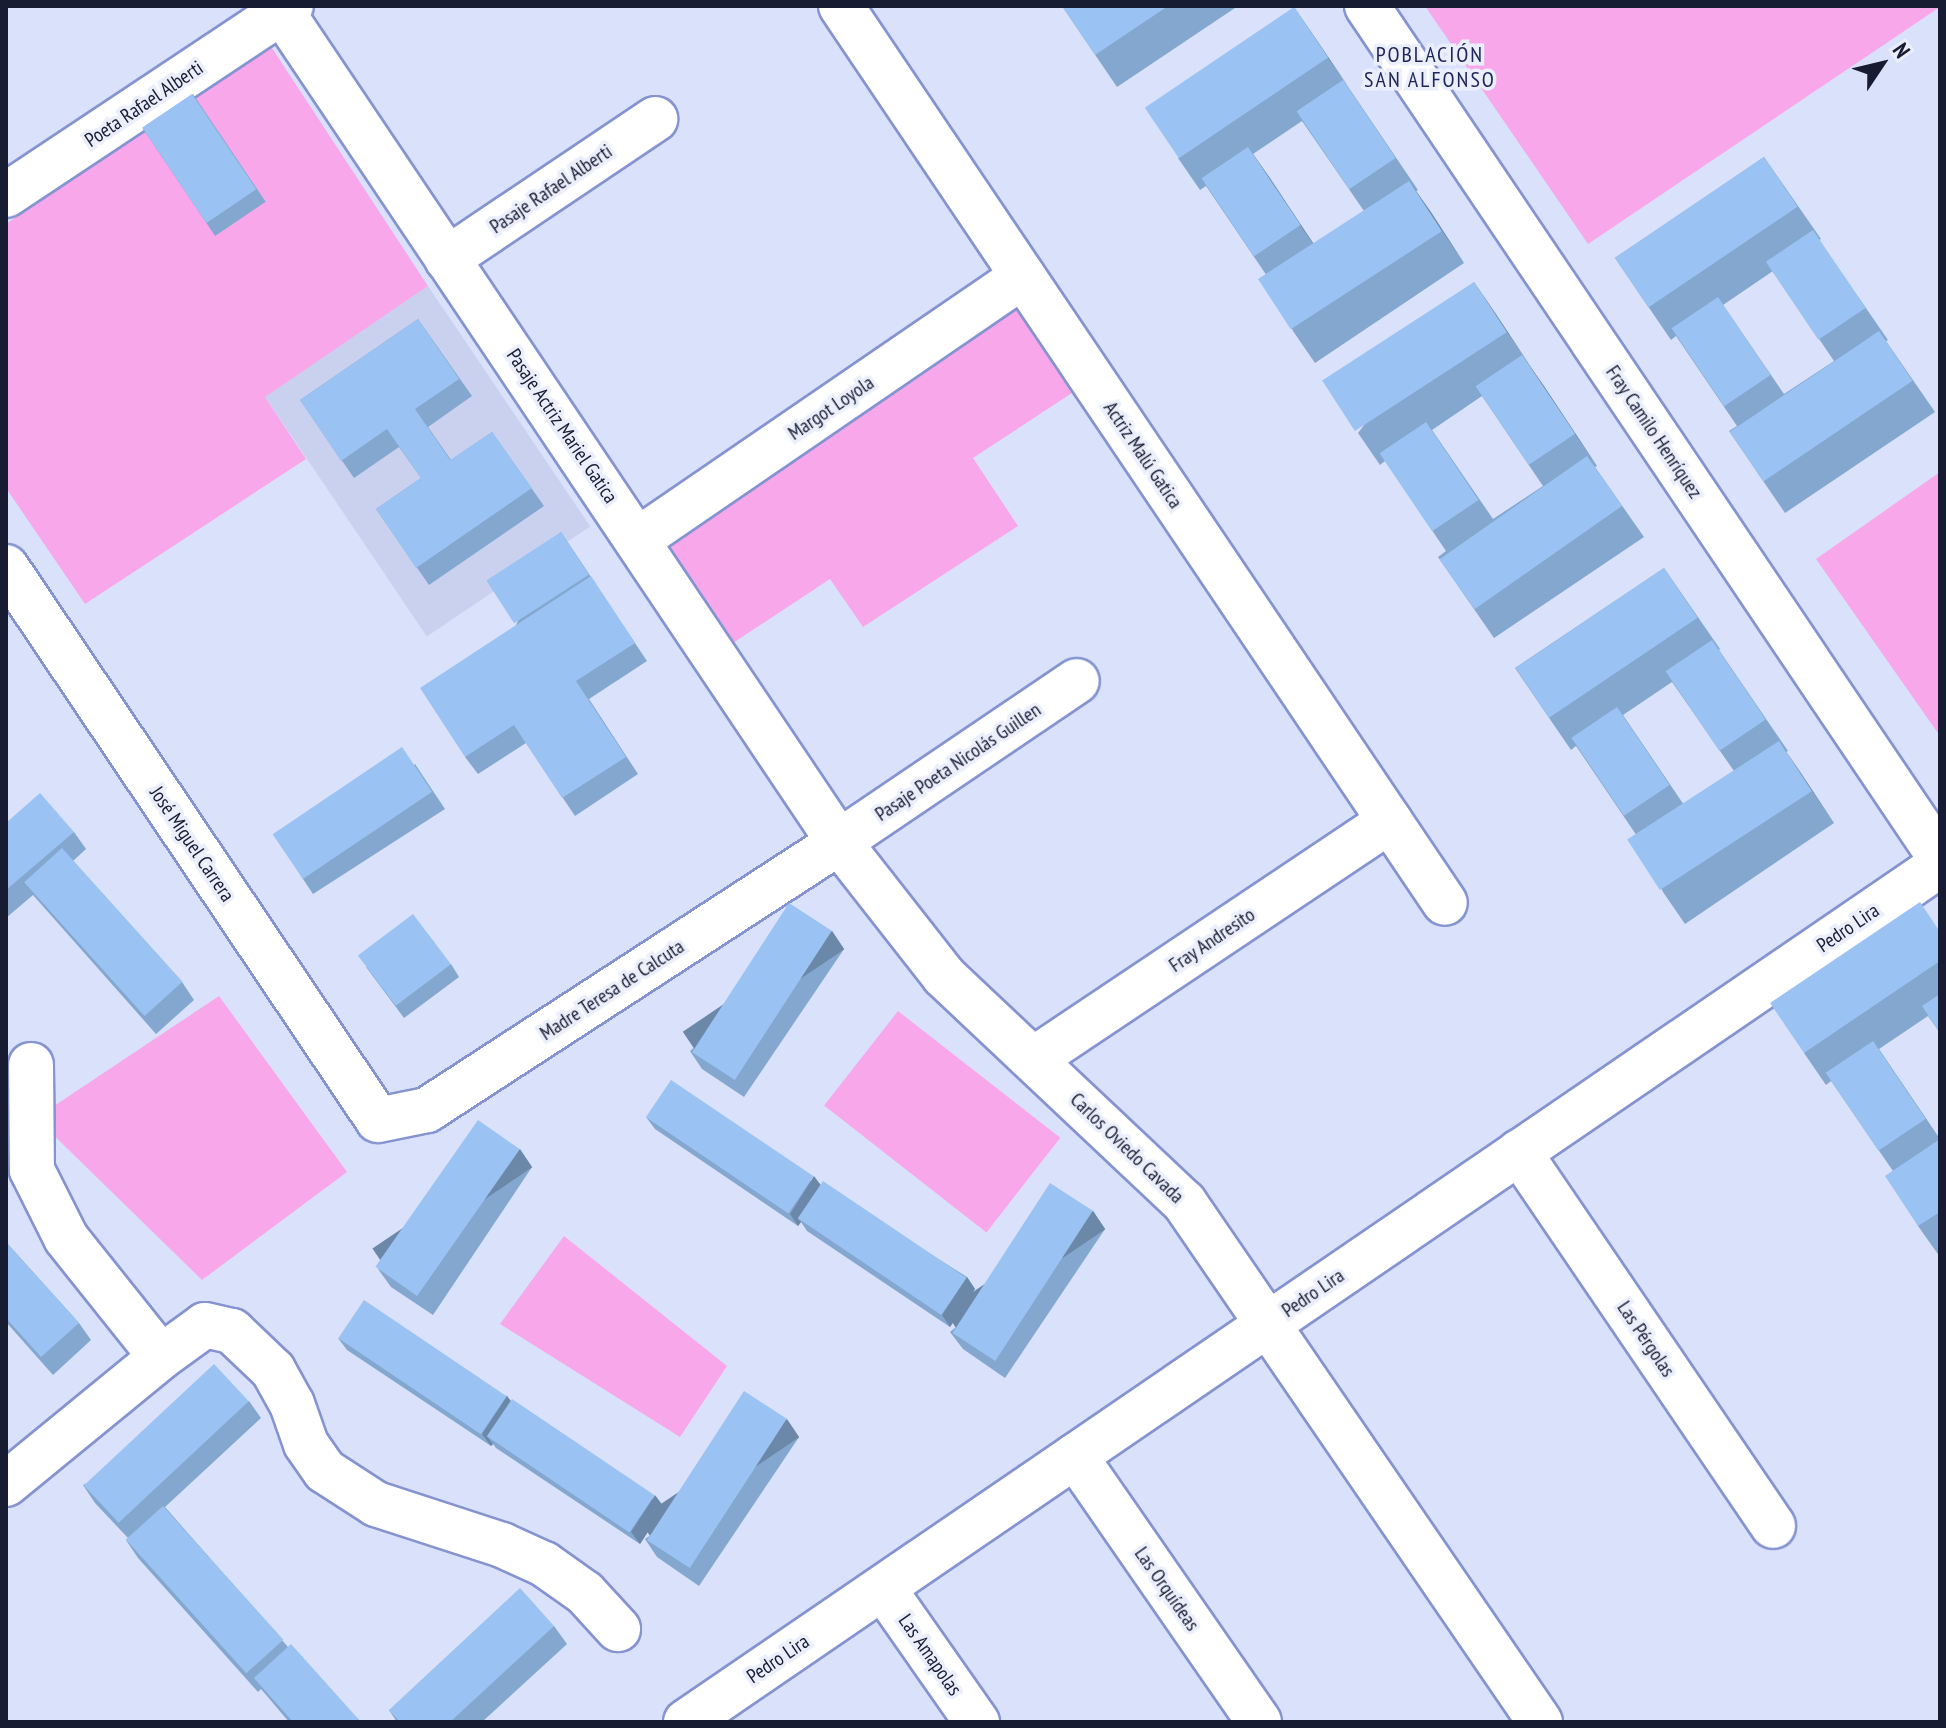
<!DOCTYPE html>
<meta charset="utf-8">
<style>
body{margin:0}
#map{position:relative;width:1946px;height:1728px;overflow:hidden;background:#dae1fb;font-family:"PT Sans Narrow",sans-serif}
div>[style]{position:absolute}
.built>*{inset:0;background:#cad1ee;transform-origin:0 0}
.green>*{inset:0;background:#f8a8ea;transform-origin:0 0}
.roads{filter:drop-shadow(2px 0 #8594d0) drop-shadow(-2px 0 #8594d0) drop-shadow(0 2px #8594d0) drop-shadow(0 -2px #8594d0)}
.minor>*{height:44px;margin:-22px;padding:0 22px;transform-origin:22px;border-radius:22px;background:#fff}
.wall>*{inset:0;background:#84a7d0;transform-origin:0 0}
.shaded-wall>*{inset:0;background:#6c88a9;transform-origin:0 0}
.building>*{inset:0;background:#9ac2f2;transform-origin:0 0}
span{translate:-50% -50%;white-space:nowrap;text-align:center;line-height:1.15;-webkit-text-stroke:7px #ebeffc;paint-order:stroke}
.street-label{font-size:20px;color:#171c33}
.neighbourhood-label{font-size:22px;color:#1d2457;letter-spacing:2px}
.frame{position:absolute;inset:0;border:8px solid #171c33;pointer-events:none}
.north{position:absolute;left:1842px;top:24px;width:80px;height:80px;-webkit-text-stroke:6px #ebeffc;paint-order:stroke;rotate:55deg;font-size:22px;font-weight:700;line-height:32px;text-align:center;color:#171c33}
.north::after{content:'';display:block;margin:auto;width:28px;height:36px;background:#171c33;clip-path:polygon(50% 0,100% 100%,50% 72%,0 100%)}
</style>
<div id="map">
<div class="built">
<i style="left:428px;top:286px;width:290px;height:197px;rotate:56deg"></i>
</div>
<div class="green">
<i style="clip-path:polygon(1425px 6px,1940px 6px,1940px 7px,1588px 244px)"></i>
<i style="clip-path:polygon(270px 45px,428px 286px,265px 397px,306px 459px,85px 604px,6px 488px,6px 224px)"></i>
<i style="clip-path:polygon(1019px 305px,1075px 391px,973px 458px,1018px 526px,863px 627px,830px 579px,730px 645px,662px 540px)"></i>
<i style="clip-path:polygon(1940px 472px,1940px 736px,1816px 559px)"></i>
<i style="clip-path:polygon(219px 996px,347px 1172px,202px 1280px,36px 1118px)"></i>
<i style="left:898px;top:1011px;width:206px;height:120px;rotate:38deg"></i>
<i style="clip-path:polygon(564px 1236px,727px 1366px,680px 1437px,500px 1324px)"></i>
</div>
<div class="roads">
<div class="minor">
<i style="left:278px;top:6px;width:1007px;rotate:56.14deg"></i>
<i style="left:839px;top:842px;width:170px;rotate:51.9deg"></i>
<i style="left:944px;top:976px;width:330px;rotate:43.3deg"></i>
<i style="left:1184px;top:1202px;width:630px;rotate:55.6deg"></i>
<i style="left:841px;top:6px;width:1081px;rotate:56.05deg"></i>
<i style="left:1367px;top:6px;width:1026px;rotate:56.05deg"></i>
<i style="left:6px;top:195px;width:342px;rotate:-33.6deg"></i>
<i style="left:447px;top:259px;width:251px;rotate:-33.9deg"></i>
<i style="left:639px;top:539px;width:465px;rotate:-34.4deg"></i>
<i style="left:6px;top:567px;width:666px;rotate:56.07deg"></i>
<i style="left:378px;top:1120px;width:50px;rotate:-11.5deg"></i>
<i style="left:427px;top:1110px;width:491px;rotate:-33deg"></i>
<i style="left:839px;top:842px;width:287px;rotate:-34.1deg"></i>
<i style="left:1034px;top:1059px;width:428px;rotate:-33.8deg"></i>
<i style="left:31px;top:1065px;width:105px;rotate:89.5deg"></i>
<i style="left:32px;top:1170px;width:76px;rotate:63.4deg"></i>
<i style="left:66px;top:1238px;width:152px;rotate:51.4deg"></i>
<i style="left:1519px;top:1152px;width:452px;rotate:55.8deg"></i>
<i style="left:1075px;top:1456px;width:323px;rotate:55.3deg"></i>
<i style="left:6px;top:1484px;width:200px;rotate:-39.3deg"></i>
<i style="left:161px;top:1357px;width:54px;rotate:-36deg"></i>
<i style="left:205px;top:1325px;width:28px;rotate:13deg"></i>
<i style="left:232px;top:1331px;width:57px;rotate:43.6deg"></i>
<i style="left:273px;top:1370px;width:39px;rotate:61deg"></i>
<i style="left:292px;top:1404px;width:42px;rotate:70.7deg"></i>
<i style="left:306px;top:1444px;width:33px;rotate:55deg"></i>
<i style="left:325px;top:1471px;width:61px;rotate:32.9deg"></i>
<i style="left:376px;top:1504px;width:133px;rotate:18deg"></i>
<i style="left:502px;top:1545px;width:46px;rotate:24.3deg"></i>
<i style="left:544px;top:1564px;width:50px;rotate:35.3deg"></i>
<i style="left:585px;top:1593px;width:49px;rotate:47.5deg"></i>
<i style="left:883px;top:1588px;width:164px;rotate:55deg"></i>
<i style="left:686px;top:1722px;width:1519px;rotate:-34.35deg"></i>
</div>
</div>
<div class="wall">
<i style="clip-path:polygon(1062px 6px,1238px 6px,1117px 87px)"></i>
<i style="clip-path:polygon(evenodd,1294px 7px,1418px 190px,1416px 191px,1464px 263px,1315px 363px,1293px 331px,1267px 276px,1206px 186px,1200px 190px,1178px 158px,1294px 7px,1302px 121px,1364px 211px,1314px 244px,1253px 154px,1302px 121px)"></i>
<i style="left:193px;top:94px;width:130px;height:61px;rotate:56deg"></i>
<i style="clip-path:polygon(evenodd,1764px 157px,1821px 239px,1819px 240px,1888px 340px,1886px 341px,1935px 412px,1785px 513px,1729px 431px,1737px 426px,1676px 336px,1671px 340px,1615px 258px,1764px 157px,1773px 271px,1834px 361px,1784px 394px,1723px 305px,1773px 271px)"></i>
<i style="clip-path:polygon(evenodd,1474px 282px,1597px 466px,1595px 467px,1644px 537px,1494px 638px,1438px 557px,1446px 551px,1385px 461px,1380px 465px,1358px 433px,1474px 282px,1482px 396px,1543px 486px,1493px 519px,1432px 430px,1482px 396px)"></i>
<i style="clip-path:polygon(418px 319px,472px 396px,428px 427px,451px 460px,492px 432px,544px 506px,429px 585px,376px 509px,421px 478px,399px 447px,354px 478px,300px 400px)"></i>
<i style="clip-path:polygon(561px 532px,647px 661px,589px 699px,638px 774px,575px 816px,526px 743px,478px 774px,465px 757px,516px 625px)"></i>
<i style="clip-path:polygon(evenodd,1664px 568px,1720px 649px,1719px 650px,1788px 751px,1786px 752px,1834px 823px,1685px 924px,1663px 892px,1637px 836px,1576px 746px,1571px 750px,1515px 668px,1664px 568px,1672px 682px,1734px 771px,1684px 805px,1623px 715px,1672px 682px)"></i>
<i style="clip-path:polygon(415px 764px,445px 809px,313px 894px,301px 876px)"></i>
<i style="clip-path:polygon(6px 823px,74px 832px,86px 849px,73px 861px,182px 982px,194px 1000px,156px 1034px,33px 895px,6px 918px)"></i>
<i style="clip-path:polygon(832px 931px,844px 949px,744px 1097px,702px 1069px,690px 1051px)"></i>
<i style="clip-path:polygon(1940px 931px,1940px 1033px,1928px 1016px,1879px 1049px,1940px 1139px,1940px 1257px,1918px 1226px,1893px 1171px,1831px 1081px,1826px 1085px,1804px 1053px)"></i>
<i style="clip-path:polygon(451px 964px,459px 977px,404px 1018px,366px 967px)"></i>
<i style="clip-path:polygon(646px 1117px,821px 1185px,967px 1277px,975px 1289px,950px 1327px,807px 1231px,801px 1222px,798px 1226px,655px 1129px)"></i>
<i style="clip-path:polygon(532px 1167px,433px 1315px,391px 1287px,378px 1269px)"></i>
<i style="clip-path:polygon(1093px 1211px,1105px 1229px,1005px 1378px,963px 1349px,950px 1332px)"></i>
<i style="clip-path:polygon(6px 1242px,79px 1323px,91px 1340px,53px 1375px,6px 1322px)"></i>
<i style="clip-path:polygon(338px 1338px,507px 1396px,511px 1401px,664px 1507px,640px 1544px,496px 1448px,493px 1444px,491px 1446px,347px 1350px)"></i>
<i style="clip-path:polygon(249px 1401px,261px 1418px,165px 1507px,288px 1647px,361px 1722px,289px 1722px,261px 1689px,258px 1692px,138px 1558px,126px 1540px,128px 1538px,95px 1503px,83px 1485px)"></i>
<i style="clip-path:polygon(799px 1437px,699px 1586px,657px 1557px,645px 1539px)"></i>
<i style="clip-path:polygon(554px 1626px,567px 1644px,482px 1722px,397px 1722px,389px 1710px)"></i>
</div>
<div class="shaded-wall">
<i style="clip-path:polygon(1294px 7px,1316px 39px,1350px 89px,1328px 58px)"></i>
<i style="clip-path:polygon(1248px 147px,1270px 178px,1322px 257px,1300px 225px)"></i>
<i style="clip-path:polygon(1409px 181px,1431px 212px,1464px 263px,1442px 231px)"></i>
<i style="clip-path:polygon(1474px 282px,1496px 314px,1529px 364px,1507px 332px)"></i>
<i style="clip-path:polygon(1522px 355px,1544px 386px,1597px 466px,1575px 434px)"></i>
<i style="clip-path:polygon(1779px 741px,1801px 773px,1834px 823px,1812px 791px)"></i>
<i style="left:832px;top:931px;width:22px;height:180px;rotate:56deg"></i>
<i style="left:520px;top:1149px;width:22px;height:178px;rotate:56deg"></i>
<i style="clip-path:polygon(814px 1176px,823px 1188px,798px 1219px,801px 1222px,798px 1226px,790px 1214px)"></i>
<i style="left:1093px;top:1211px;width:22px;height:179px;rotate:56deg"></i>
<i style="clip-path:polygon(967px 1277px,975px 1289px,950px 1327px,942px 1315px)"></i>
<i style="clip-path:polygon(507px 1396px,516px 1408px,487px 1436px,493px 1444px,491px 1446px,482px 1434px)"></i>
<i style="left:787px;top:1419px;width:22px;height:179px;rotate:56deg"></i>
<i style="clip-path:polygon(655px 1495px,664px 1507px,640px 1544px,631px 1532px)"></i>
</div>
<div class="building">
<i style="clip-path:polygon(1062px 6px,1168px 6px,1095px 55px)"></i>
<i style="left:1294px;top:7px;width:61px;height:180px;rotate:56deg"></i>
<i style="left:1343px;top:80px;width:94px;height:56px;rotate:56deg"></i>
<i style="left:192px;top:94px;width:115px;height:60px;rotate:56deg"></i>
<i style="left:1248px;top:147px;width:94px;height:56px;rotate:56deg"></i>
<i style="left:1764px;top:157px;width:60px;height:180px;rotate:56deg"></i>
<i style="left:1409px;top:181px;width:60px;height:180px;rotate:57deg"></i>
<i style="left:1813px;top:230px;width:94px;height:57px;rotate:56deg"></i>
<i style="left:1474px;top:282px;width:60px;height:181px;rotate:57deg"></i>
<i style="left:1718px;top:297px;width:94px;height:56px;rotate:56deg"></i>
<i style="clip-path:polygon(418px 319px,459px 379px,415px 409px,450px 460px,492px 432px,532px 488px,416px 568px,376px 509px,421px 478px,387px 429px,341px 461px,300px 400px)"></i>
<i style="left:1879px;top:331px;width:60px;height:180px;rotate:56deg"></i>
<i style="left:1522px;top:355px;width:95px;height:56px;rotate:56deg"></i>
<i style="left:1426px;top:422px;width:94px;height:56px;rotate:56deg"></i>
<i style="left:1587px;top:456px;width:61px;height:180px;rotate:55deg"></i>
<i style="left:561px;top:532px;width:51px;height:89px;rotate:57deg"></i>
<i style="left:1664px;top:568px;width:60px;height:179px;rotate:56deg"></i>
<i style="clip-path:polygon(591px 576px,635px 643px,576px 681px,626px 757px,562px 798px,514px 725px,465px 757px,420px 688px)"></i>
<i style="left:1712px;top:640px;width:96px;height:56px;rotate:56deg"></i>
<i style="left:1617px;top:707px;width:94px;height:55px;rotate:56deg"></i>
<i style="left:1779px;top:741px;width:60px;height:181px;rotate:57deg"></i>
<i style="left:402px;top:747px;width:54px;height:156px;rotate:56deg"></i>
<i style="clip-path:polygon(40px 793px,74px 832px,6px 890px,6px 823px)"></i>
<i style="left:62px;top:848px;width:180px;height:51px;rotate:48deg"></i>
<i style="clip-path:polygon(1920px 902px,1940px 932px,1940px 961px,1804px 1053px,1770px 1003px)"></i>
<i style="left:789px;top:903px;width:51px;height:178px;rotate:33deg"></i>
<i style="left:413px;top:914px;width:63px;height:69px;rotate:53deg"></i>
<i style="clip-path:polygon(1940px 994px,1940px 1033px,1922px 1006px)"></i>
<i style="left:1873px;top:1041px;width:94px;height:57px;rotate:56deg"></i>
<i style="left:671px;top:1080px;width:172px;height:45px;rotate:34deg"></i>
<i style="left:478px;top:1120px;width:51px;height:179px;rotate:35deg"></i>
<i style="clip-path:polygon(1940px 1139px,1940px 1212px,1918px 1226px,1885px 1176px)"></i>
<i style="left:823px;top:1181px;width:173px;height:45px;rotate:34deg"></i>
<i style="left:1050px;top:1183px;width:51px;height:179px;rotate:33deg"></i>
<i style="clip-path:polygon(6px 1242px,79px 1323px,41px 1357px,6px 1318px)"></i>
<i style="left:364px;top:1300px;width:172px;height:46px;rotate:34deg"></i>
<i style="left:214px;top:1364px;width:51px;height:178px;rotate:47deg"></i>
<i style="left:744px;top:1391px;width:51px;height:178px;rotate:33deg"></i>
<i style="left:512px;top:1399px;width:172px;height:45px;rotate:34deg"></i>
<i style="left:163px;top:1506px;width:180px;height:50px;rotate:48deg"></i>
<i style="clip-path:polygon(520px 1588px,554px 1626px,450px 1722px,400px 1722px,389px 1710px)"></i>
<i style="clip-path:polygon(291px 1644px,361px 1722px,293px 1722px,254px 1678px)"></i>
</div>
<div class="street-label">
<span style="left:144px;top:104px;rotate:-34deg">Poeta Rafael Alberti</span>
<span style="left:551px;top:189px;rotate:-34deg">Pasaje Rafael Alberti</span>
<span style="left:831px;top:408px;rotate:-34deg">Margot Loyola</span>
<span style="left:562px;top:426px;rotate:56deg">Pasaje Actriz Mariel Gatica</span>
<span style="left:1654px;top:432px;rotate:56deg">Fray Camilo Henríquez</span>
<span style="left:1143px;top:455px;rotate:56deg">Actriz Malú Gatica</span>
<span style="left:958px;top:762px;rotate:-34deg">Pasaje Poeta Nicolás Guillen</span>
<span style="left:192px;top:844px;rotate:56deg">José Miguel Carrera</span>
<span style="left:1848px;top:928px;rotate:-34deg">Pedro Lira</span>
<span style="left:1212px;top:940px;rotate:-34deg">Fray Andresito</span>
<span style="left:612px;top:990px;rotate:-33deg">Madre Teresa de Calcuta</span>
<span style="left:1127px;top:1148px;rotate:44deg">Carlos Oviedo Cavada</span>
<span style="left:1313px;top:1293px;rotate:-34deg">Pedro Lira</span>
<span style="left:1646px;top:1339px;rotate:56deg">Las Pérgolas</span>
<span style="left:1167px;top:1589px;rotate:55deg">Las Orquídeas</span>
<span style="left:930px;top:1655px;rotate:55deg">Las Amapolas</span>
<span style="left:778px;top:1659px;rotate:-34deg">Pedro Lira</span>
</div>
<div class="neighbourhood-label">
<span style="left:1430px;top:67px">POBLACIÓN<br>SAN ALFONSO</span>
</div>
<div class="frame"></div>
<div class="north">N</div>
</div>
